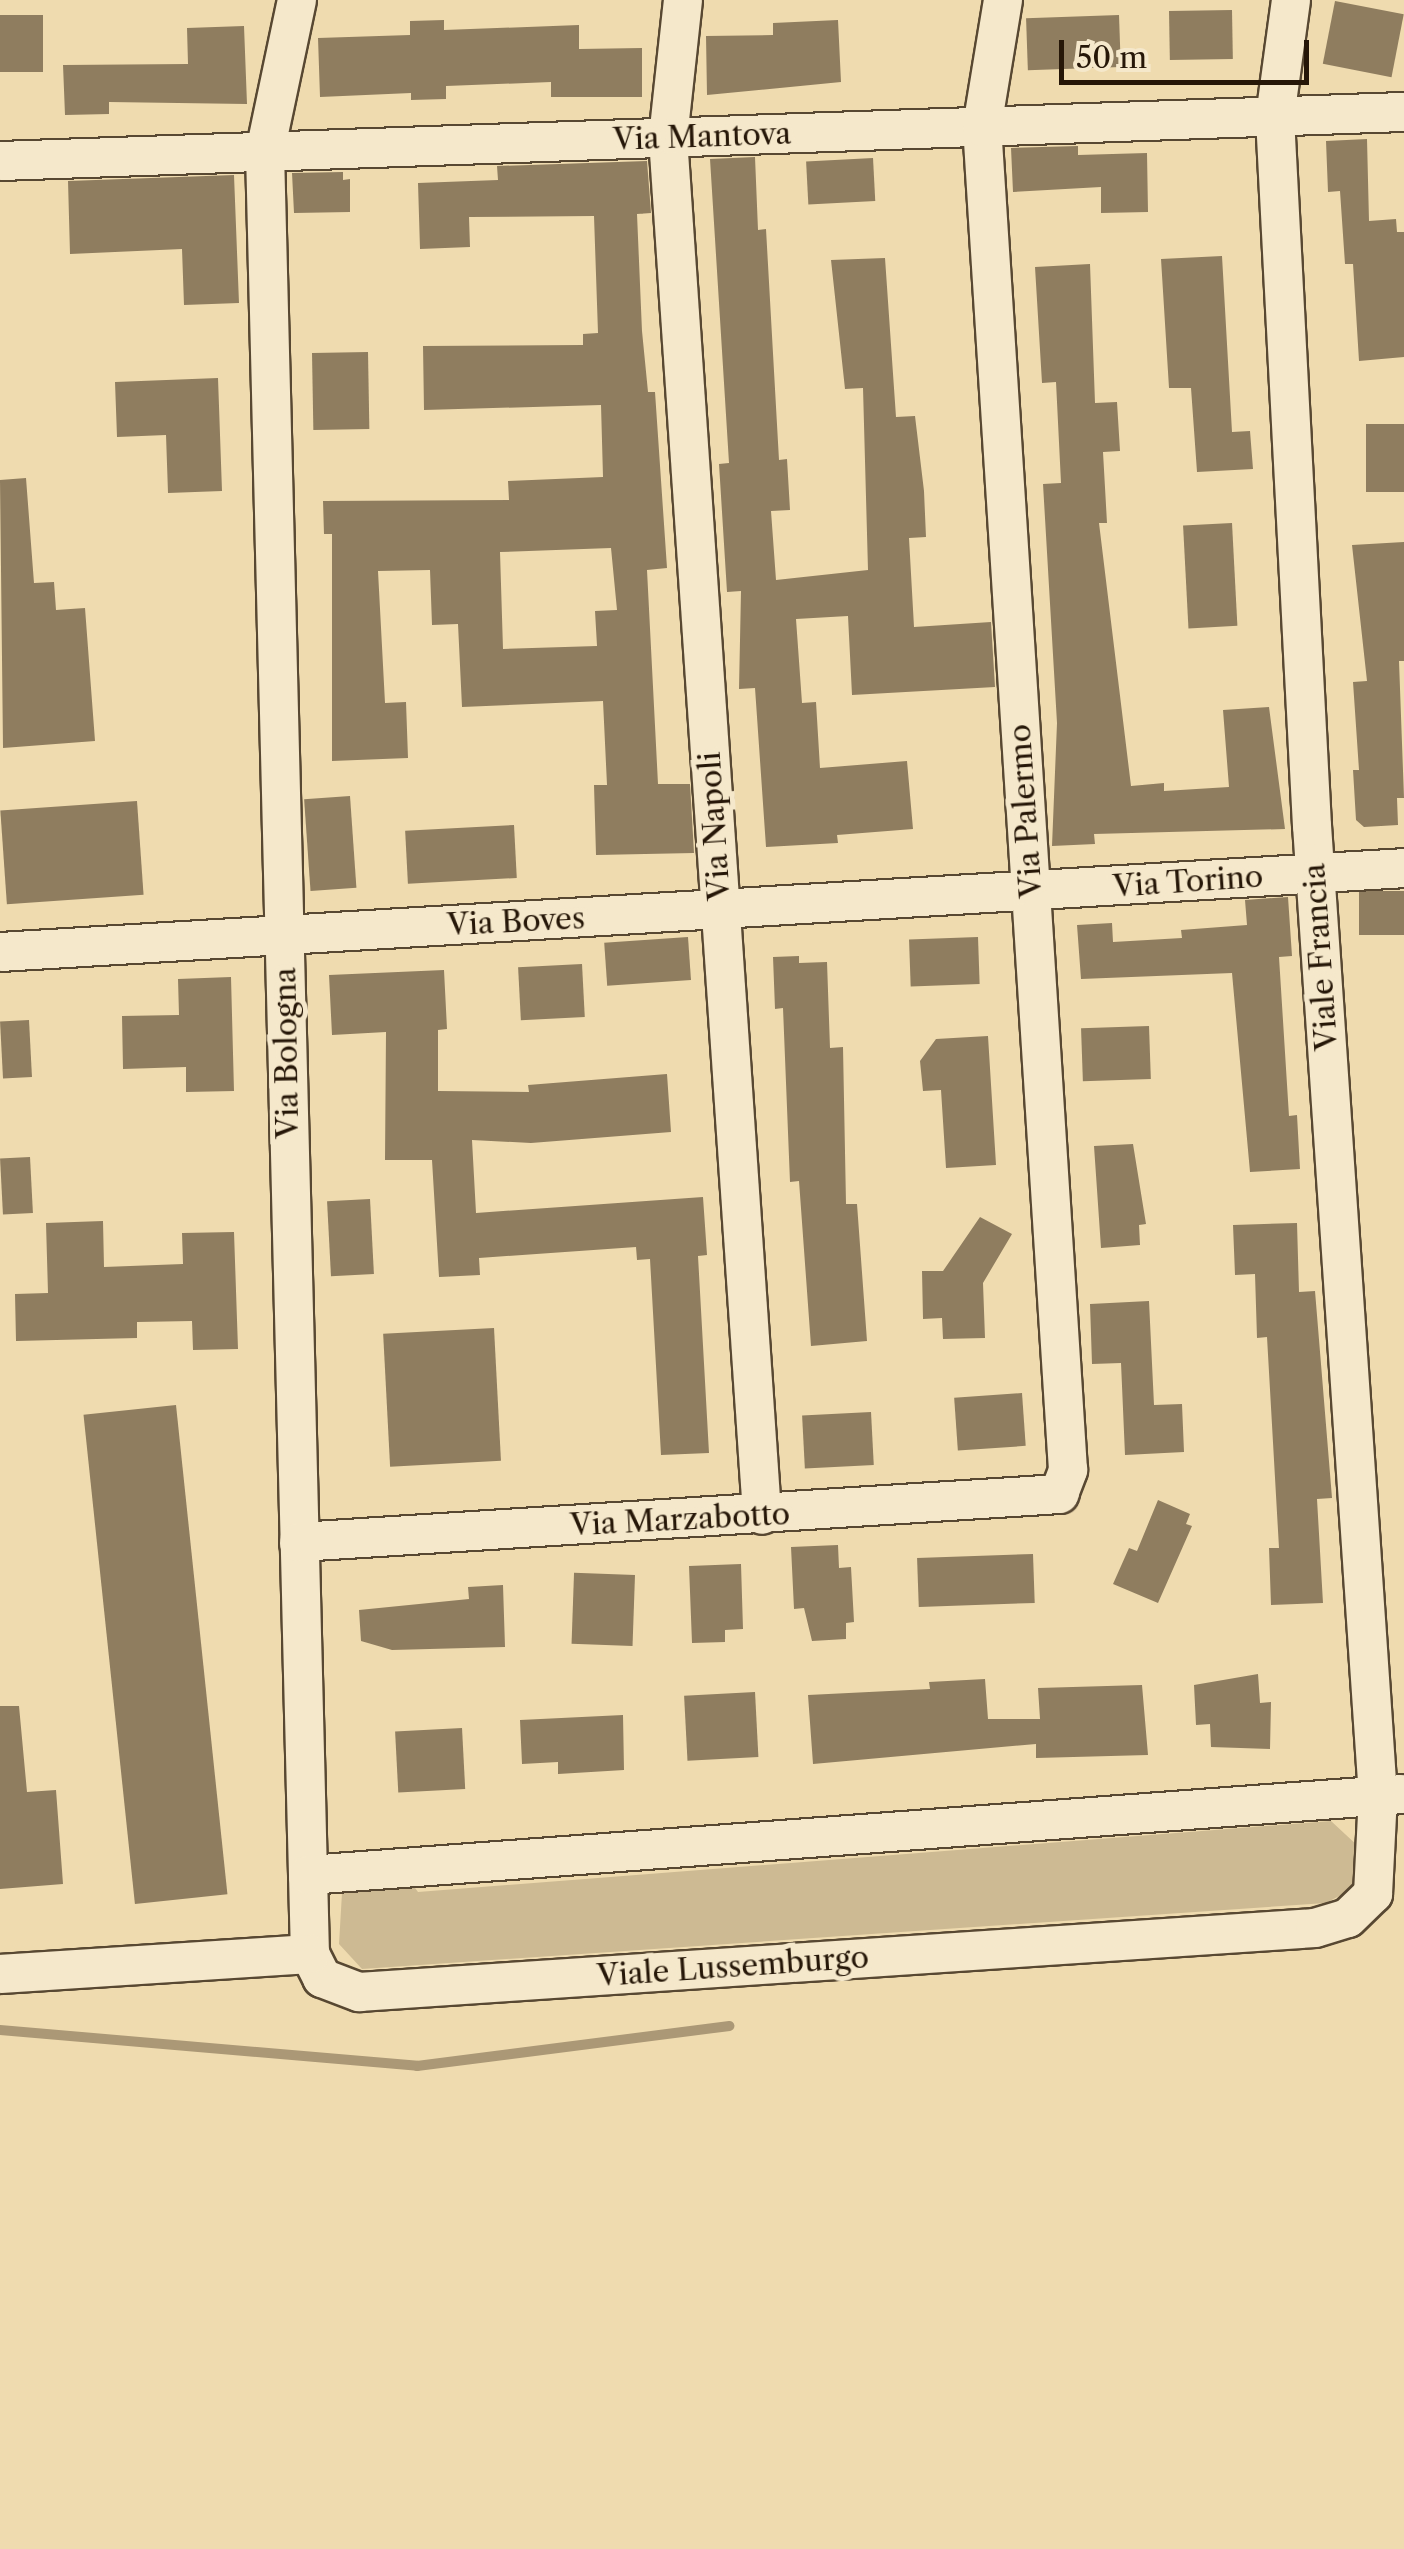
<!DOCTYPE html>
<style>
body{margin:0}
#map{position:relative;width:1404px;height:2549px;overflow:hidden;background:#efdbaf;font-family:"Libre Caslon Text",serif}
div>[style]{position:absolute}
.green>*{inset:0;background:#cdba93}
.stream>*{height:10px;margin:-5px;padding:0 5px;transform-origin:5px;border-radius:5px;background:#ab9876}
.building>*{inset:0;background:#8f7d5f;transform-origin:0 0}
.roads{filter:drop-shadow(2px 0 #584832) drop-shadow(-2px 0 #584832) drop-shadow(0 2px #584832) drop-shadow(0 -2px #584832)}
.minor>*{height:38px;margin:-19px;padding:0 19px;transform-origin:19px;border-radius:19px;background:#f5e8cb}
span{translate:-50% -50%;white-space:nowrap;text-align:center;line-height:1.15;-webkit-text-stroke:10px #f5e8cb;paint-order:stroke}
.street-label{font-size:30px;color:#261708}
.scale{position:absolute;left:1059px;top:40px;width:250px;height:45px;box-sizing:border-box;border:5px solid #261708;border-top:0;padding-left:12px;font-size:30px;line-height:35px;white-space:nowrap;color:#261708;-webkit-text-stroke:8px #f5e8cb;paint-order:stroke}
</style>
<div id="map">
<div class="green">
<i style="clip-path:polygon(1331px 1821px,1359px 1847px,1361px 1871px,1352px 1889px,1326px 1903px,362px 1969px,339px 1944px,342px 1893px,407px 1877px,418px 1892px)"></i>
</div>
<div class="stream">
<i style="left:0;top:2030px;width:419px;rotate:4.9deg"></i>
<i style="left:417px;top:2066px;width:315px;rotate:-7.3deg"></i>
</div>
<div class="building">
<i style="left:1335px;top:1px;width:70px;height:64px;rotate:11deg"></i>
<i style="left:1232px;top:10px;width:49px;height:63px;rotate:89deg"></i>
<i style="left:0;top:15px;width:43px;height:57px"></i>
<i style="left:1119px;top:15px;width:52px;height:93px;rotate:88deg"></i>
<i style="clip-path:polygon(444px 20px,444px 30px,579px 25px,579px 49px,642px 48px,642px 97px,551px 97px,551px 82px,446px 86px,446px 99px,411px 100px,411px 93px,320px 97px,318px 38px,410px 35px,410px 21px)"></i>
<i style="clip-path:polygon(838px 20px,841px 82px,707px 95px,706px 36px,773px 35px,773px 23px)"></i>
<i style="clip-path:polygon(244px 26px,247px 104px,109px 102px,109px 114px,65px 115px,63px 65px,188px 64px,187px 28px)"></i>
<i style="clip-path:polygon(1367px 139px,1369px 221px,1396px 219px,1397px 232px,1404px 232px,1404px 357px,1359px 361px,1353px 264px,1345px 264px,1340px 191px,1328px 192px,1326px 141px)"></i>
<i style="clip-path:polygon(1078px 146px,1078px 155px,1147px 153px,1148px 212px,1101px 213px,1101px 187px,1013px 192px,1011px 148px)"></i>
<i style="clip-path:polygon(755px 157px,758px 230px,766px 229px,779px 460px,787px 459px,790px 510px,771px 511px,776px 580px,868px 570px,863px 388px,845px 389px,831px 260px,885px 258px,896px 417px,915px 416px,924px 491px,926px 537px,909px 538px,914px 627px,991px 622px,995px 687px,852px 695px,848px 616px,796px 619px,802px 703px,816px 702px,820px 768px,907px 761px,913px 829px,837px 835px,838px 843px,766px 847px,755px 688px,739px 689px,741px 591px,727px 592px,719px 464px,729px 463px,710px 159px)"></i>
<i style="left:873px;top:158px;width:43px;height:67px;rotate:87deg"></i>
<i style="clip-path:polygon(evenodd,647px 161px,651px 213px,637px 214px,642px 331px,648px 392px,655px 392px,667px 568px,647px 570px,658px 784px,690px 784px,694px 853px,596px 855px,594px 785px,607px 785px,603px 701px,462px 707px,458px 624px,432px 625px,430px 570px,378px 571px,385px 703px,406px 702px,408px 758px,332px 761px,332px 534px,324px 534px,323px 501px,509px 500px,508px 481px,603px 477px,601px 405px,424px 410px,423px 346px,583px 345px,583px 334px,598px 333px,594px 216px,469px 217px,470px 247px,420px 249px,418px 183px,498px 180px,497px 166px,647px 161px,611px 548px,617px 610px,595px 611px,597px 646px,503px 649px,500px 552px,611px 548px)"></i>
<i style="clip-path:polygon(343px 172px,343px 180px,350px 179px,350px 212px,294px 213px,292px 173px)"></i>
<i style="clip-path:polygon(234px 175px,239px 303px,184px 305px,182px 249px,70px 254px,68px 181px)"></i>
<i style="clip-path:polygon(1222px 256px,1232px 432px,1250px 431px,1253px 469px,1197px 472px,1191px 388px,1169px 388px,1161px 259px)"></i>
<i style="clip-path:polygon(1090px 264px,1095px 403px,1117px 402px,1120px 451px,1103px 452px,1107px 523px,1099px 523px,1131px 786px,1164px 783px,1164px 791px,1229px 787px,1223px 710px,1269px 707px,1285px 829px,1094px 834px,1095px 844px,1052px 846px,1057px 723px,1043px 484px,1061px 483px,1056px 382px,1042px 383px,1035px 267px)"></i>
<i style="left:368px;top:352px;width:77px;height:56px;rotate:89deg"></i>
<i style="clip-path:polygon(218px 378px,222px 491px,168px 493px,166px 435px,117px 437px,115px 382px)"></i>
<i style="left:1404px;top:424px;width:68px;height:38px;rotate:90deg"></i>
<i style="clip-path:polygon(26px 478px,34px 583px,54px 582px,56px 610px,85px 608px,95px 741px,3px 748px,0 480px)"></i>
<i style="left:1232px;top:523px;width:103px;height:49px;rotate:87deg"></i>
<i style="clip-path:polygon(1404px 542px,1404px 661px,1399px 661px,1404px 798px,1397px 798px,1398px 825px,1364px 827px,1356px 820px,1353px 770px,1359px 770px,1353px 682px,1367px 681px,1352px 545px)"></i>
<i style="left:350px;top:796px;width:92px;height:46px;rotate:86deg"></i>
<i style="left:137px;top:801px;width:94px;height:137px;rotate:86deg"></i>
<i style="left:514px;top:825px;width:53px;height:109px;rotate:87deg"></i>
<i style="left:1404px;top:891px;width:44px;height:45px;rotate:90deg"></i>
<i style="clip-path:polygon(1288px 897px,1292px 956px,1279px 957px,1289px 1116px,1297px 1115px,1300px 1169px,1250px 1172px,1232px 973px,1081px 979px,1077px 925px,1112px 923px,1113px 942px,1182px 938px,1181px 930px,1247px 925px,1245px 900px)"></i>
<i style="left:688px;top:937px;width:43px;height:84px;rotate:86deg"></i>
<i style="left:978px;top:937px;width:47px;height:69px;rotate:88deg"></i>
<i style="clip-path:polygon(799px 956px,799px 963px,827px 962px,830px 1048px,843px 1047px,846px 1204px,857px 1204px,867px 1341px,811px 1346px,799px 1181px,790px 1182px,783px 1008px,775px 1009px,773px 957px)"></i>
<i style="left:582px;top:964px;width:53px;height:64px;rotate:87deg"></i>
<i style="clip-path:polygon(444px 970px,447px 1029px,438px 1030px,438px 1091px,529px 1092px,528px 1085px,667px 1074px,671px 1132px,531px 1143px,472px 1140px,476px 1213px,703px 1197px,707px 1255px,698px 1256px,709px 1453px,661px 1455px,650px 1259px,637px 1260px,636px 1247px,479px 1258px,480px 1275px,439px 1277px,432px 1160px,385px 1160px,386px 1032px,332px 1035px,329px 975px)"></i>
<i style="clip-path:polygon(231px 977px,234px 1091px,186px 1092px,186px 1067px,123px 1069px,122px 1016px,179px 1015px,178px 979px)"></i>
<i style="left:29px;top:1020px;width:57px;height:29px;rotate:87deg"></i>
<i style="left:1149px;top:1026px;width:53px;height:68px;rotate:88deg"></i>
<i style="clip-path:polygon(988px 1036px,996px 1165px,946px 1168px,941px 1090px,923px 1091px,920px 1061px,936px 1039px)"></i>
<i style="clip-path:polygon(1133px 1144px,1146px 1224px,1139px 1225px,1140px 1245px,1101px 1248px,1094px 1146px)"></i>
<i style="left:30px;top:1157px;width:56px;height:30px;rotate:87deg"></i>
<i style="left:370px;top:1199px;width:75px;height:43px;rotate:87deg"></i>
<i style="clip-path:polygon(980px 1217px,1012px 1234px,983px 1283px,985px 1338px,943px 1339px,942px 1318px,923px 1319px,922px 1271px,943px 1271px)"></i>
<i style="clip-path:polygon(103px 1221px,104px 1267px,183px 1264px,182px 1233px,234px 1232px,238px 1349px,193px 1350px,192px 1321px,137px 1322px,137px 1338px,16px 1341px,15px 1294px,48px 1293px,46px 1223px)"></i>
<i style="clip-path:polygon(1297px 1223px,1299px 1292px,1315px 1291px,1332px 1498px,1317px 1499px,1323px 1603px,1271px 1605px,1269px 1548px,1279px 1548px,1267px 1337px,1257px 1338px,1255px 1274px,1235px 1275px,1233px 1225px)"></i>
<i style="clip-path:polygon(1149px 1301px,1154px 1405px,1182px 1404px,1184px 1452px,1125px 1455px,1121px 1363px,1092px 1364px,1090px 1304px)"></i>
<i style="left:494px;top:1328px;width:133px;height:111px;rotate:87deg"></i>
<i style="left:1022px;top:1393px;width:53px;height:68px;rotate:86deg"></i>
<i style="left:176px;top:1405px;width:492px;height:93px;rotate:84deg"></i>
<i style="left:871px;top:1412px;width:53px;height:69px;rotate:87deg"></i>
<i style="clip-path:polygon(1158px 1500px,1190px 1514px,1186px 1524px,1192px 1526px,1158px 1603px,1113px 1584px,1129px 1548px,1137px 1551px)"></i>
<i style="clip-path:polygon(838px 1545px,839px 1568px,851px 1567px,854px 1622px,846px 1623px,846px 1639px,812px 1641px,804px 1608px,794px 1609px,791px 1547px)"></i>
<i style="left:1033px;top:1554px;width:49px;height:116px;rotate:88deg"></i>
<i style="clip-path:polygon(741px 1564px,743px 1629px,725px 1630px,725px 1642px,692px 1643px,689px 1566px)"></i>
<i style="left:635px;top:1575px;width:71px;height:61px;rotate:92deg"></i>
<i style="clip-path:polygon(503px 1585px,505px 1647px,392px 1650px,361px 1641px,359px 1610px,469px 1599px,468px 1587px)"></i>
<i style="clip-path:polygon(1258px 1674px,1260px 1703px,1271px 1702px,1270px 1749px,1211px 1747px,1210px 1724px,1196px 1725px,1194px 1685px)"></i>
<i style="clip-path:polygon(985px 1679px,988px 1719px,1040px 1719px,1038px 1688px,1142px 1685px,1148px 1755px,1036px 1758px,1036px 1744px,813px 1764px,808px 1695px,930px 1689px,929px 1682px)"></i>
<i style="left:755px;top:1692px;width:65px;height:71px;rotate:87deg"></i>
<i style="clip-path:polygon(0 1706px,19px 1706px,27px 1792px,56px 1790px,63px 1884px,0 1889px)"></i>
<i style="clip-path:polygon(623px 1715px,624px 1770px,558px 1774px,558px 1762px,522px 1764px,520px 1720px)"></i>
<i style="left:462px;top:1728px;width:61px;height:67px;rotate:87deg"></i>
</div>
<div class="roads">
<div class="minor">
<i style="left:297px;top:0;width:155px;rotate:101.9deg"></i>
<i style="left:265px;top:152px;width:1803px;rotate:88.57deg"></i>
<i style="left:310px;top:1954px;width:27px;rotate:63deg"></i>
<i style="left:322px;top:1978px;width:40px;rotate:21deg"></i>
<i style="left:359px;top:1992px;width:958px;rotate:-3.83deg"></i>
<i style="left:1315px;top:1928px;width:34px;rotate:-17deg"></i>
<i style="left:1348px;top:1918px;width:35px;rotate:-44deg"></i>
<i style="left:1373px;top:1894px;width:98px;rotate:-87.1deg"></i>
<i style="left:1378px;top:1796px;width:972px;rotate:-93.89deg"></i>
<i style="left:1312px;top:826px;width:710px;rotate:-92.99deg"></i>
<i style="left:1275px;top:117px;width:118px;rotate:-82.2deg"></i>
<i style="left:683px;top:0;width:139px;rotate:96.2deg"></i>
<i style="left:668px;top:138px;width:1380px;rotate:86.09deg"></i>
<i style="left:0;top:161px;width:1405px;rotate:-2deg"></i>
<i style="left:0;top:952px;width:1407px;rotate:-3.42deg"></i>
<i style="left:299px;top:1542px;width:762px;rotate:-3.61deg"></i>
<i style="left:1059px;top:1494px;width:26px;rotate:-69deg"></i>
<i style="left:1068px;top:1470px;width:1346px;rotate:-93.66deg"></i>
<i style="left:982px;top:127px;width:129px;rotate:-80.6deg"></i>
<i style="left:308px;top:1875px;width:1097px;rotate:-4.23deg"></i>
<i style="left:0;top:1974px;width:311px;rotate:-3.7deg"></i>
</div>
</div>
<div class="street-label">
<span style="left:702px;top:137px;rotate:-2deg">Via Mantova</span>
<span style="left:1026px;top:811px;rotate:-94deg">Via Palermo</span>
<span style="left:715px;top:826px;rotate:-94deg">Via Napoli</span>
<span style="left:1188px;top:882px;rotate:-4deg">Via Torino</span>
<span style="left:516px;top:922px;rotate:-3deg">Via Boves</span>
<span style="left:1321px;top:957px;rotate:-94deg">Viale Francia</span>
<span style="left:287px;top:1053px;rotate:-91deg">Via Bologna</span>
<span style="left:680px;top:1520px;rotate:-3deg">Via Marzabotto</span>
<span style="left:733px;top:1967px;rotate:-4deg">Viale Lussemburgo</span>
</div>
<div class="scale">50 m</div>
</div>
